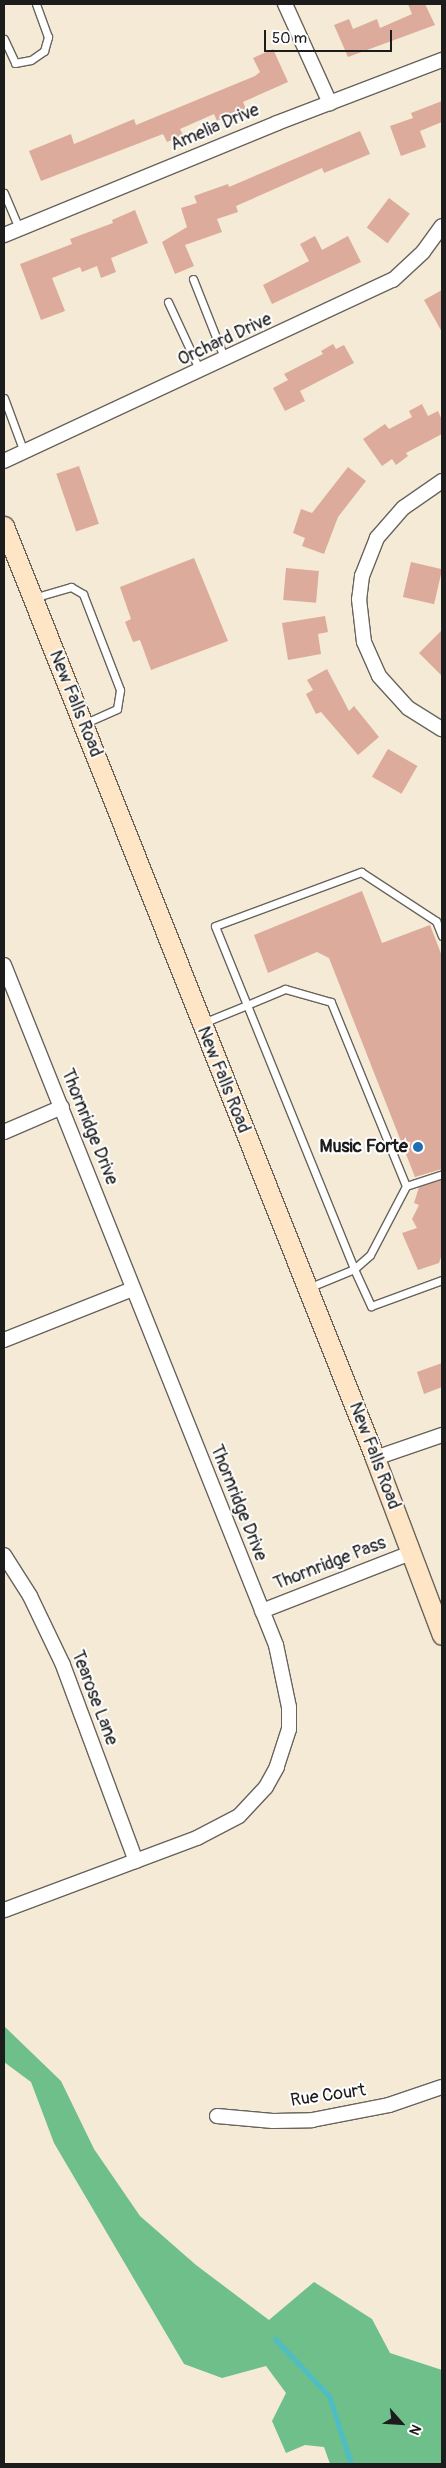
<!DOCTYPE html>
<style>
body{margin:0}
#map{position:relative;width:446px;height:2468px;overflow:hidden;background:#f4ead5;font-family:Pangolin,sans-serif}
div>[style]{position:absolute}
.forest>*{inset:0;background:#6ebf8a}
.stream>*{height:5px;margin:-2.5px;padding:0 2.5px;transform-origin:2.5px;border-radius:2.5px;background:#4ebdc4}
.building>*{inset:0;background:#ddab9b;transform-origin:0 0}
.roads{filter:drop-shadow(1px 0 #68645d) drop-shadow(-1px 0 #68645d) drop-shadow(0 1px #68645d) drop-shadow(0 -1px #68645d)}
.lane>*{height:7px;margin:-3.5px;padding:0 3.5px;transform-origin:3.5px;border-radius:3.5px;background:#fff}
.street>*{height:14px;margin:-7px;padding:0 7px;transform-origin:7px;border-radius:7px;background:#fff}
.secondary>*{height:19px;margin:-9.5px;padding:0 9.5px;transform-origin:9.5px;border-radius:9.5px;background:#fde5c5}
.dots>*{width:14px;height:14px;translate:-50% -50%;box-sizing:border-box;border:2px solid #fff;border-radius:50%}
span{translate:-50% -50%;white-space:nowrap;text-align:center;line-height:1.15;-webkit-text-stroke:4px #fff;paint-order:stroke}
.street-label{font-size:18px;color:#1c1c1c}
.poi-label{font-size:18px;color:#1c1c1c;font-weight:700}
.right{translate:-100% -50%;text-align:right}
.frame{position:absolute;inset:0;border:5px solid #1c1c1c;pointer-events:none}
.north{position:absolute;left:376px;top:2398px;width:50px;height:50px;-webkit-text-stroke:4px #fff;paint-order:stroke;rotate:116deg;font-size:14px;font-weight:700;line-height:20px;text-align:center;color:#1c1c1c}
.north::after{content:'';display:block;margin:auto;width:18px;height:22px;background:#1c1c1c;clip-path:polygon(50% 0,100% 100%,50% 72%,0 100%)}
.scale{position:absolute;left:264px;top:30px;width:128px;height:22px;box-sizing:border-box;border:2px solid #1c1c1c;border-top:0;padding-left:6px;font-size:15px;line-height:18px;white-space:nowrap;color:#1c1c1c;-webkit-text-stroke:4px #fff;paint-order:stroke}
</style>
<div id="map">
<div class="forest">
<i style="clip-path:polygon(4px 2026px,61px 2081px,94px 2149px,140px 2216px,196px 2265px,269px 2320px,314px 2282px,372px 2319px,390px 2353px,442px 2370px,442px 2464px,330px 2464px,324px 2447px,305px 2445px,286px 2453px,272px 2421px,286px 2393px,266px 2366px,222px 2378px,184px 2364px,54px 2143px,31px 2082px,4px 2062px)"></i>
</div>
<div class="stream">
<i style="left:275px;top:2339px;width:79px;rotate:46.5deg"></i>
<i style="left:329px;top:2396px;width:71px;rotate:72.1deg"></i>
</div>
<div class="building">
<i style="clip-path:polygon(408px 4px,425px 4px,435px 25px,348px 57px,334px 25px,349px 19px,353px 29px,377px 19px,380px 28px,412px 14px)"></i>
<i style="clip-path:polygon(273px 49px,288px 82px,243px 102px,246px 109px,217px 121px,214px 114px,180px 129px,183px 135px,167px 142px,163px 134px,41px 181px,29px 151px,71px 134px,74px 144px,134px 119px,136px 125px,255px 76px,260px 72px,253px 58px)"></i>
<i style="clip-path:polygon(442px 101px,442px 122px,420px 131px,426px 147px,401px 156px,390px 126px,413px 118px,411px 113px)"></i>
<i style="clip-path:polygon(360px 131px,370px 154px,324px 173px,322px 168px,236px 206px,238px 212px,217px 219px,222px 232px,185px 245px,194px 266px,175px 274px,162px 242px,187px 227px,181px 208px,197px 203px,194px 196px,228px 184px,229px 187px)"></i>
<i style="left:389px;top:198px;width:26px;height:37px;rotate:37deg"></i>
<i style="clip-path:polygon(135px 210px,148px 243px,111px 258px,116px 272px,101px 278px,97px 266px,82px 272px,80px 267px,52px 278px,65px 311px,41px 320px,20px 264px,72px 244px,70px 239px,113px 223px,112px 220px)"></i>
<i style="clip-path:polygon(315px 236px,322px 250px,348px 236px,361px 262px,272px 304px,263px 285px,309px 261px,300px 244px)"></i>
<i style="clip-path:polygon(442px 290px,442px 332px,424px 300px)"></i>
<i style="clip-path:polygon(333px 344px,336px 349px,344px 345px,354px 363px,300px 391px,305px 401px,285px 411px,273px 388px,288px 380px,284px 374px,323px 354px,321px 351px)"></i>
<i style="clip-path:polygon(422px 404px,428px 416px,438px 411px,442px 420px,442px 434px,406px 453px,408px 456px,396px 465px,392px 459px,382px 466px,363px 439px,385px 424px,389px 429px,412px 417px,409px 411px)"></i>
<i style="left:79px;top:466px;width:61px;height:24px;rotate:71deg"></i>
<i style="clip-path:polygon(348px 467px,366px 481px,338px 517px,324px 554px,302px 546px,305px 538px,293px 533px,301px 509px,312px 513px)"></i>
<i style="clip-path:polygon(194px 558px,228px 641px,151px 670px,140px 640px,133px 642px,125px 622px,131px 619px,120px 587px)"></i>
<i style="left:411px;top:562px;width:32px;height:36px;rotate:13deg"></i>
<i style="left:286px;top:568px;width:33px;height:32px;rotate:5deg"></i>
<i style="clip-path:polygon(325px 616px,328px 632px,318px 634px,321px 654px,288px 660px,282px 623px)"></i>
<i style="clip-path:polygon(442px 630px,442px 676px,419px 653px)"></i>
<i style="clip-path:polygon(327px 669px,349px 711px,354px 706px,379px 737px,358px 755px,321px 712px,316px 714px,306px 694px,313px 690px,307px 680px)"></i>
<i style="left:388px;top:749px;width:34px;height:32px;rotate:30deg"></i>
<i style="clip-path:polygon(362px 891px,382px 943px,430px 925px,442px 956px,442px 1169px,415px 1177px,329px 958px,317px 952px,268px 973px,254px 935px)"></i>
<i style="clip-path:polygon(442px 1180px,442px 1254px,439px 1263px,418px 1270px,402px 1233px,417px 1228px,412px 1219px,419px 1205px,414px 1203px,419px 1187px)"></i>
<i style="clip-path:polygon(442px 1363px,442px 1387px,424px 1394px,417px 1372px)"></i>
</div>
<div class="roads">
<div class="lane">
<i style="left:4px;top:39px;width:26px;rotate:65deg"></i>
<i style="left:15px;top:63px;width:16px;rotate:-11deg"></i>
<i style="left:31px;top:60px;width:16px;rotate:-35deg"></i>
<i style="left:44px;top:51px;width:15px;rotate:-74deg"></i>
<i style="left:48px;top:37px;width:35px;rotate:-110deg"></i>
<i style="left:4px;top:193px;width:39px;rotate:67deg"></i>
<i style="left:193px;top:279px;width:87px;rotate:68.4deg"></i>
<i style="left:168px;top:302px;width:76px;rotate:65.1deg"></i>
<i style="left:4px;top:398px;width:58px;rotate:69.7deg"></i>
<i style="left:33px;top:598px;width:40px;rotate:-16deg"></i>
<i style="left:71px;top:587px;width:14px;rotate:30deg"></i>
<i style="left:83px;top:594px;width:103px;rotate:68.9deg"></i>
<i style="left:120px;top:690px;width:19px;rotate:99deg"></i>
<i style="left:117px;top:709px;width:36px;rotate:156deg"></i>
<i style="left:203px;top:1023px;width:48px;rotate:-22.2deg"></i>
<i style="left:247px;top:1005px;width:285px;rotate:67.9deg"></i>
<i style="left:354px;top:1269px;width:21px;rotate:-41deg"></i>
<i style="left:370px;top:1255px;width:78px;rotate:-62.4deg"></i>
<i style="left:406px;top:1186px;width:199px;rotate:-112.2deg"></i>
<i style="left:331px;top:1002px;width:48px;rotate:-164.2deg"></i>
<i style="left:285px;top:989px;width:41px;rotate:157.2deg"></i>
<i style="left:247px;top:1005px;width:85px;rotate:-112.1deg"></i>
<i style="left:215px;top:926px;width:156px;rotate:-20.3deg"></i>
<i style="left:361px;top:872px;width:90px;rotate:33.2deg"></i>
<i style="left:436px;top:921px;width:16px;rotate:68deg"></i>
<i style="left:406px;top:1186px;width:38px;rotate:-18deg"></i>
<i style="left:308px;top:1288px;width:50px;rotate:-22.4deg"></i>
<i style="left:354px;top:1269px;width:41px;rotate:65.3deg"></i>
<i style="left:371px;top:1306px;width:76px;rotate:-20.1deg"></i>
</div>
<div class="street">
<i style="left:285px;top:4px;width:109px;rotate:65.6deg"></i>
<i style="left:4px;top:235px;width:295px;rotate:-22.3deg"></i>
<i style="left:277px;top:123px;width:177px;rotate:-20.9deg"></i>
<i style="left:4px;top:461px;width:429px;rotate:-25deg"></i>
<i style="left:393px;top:280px;width:41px;rotate:-43deg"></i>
<i style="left:423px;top:252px;width:32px;rotate:-54deg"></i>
<i style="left:442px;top:481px;width:47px;rotate:145.3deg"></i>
<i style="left:403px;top:508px;width:40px;rotate:131deg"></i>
<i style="left:377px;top:538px;width:41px;rotate:111.5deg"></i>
<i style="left:362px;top:576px;width:23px;rotate:97deg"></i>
<i style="left:359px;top:599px;width:43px;rotate:83.4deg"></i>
<i style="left:364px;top:642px;width:37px;rotate:66deg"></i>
<i style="left:379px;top:676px;width:43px;rotate:47.8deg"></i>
<i style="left:408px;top:708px;width:40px;rotate:32deg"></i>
<i style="left:4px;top:965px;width:732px;rotate:68.2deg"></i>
<i style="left:276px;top:1645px;width:63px;rotate:78.2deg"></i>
<i style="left:289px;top:1707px;width:22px;rotate:90deg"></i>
<i style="left:289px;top:1729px;width:40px;rotate:108deg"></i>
<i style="left:277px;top:1767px;width:23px;rotate:119deg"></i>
<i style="left:266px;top:1787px;width:40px;rotate:133deg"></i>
<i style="left:239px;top:1816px;width:47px;rotate:152.4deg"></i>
<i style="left:197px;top:1838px;width:206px;rotate:159.5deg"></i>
<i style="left:4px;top:1132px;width:63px;rotate:-23.3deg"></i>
<i style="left:4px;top:1340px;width:139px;rotate:-21.6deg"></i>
<i style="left:375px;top:1458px;width:71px;rotate:-18.9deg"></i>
<i style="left:4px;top:1555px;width:49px;rotate:57.6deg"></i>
<i style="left:30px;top:1596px;width:76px;rotate:64.4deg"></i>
<i style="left:63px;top:1665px;width:209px;rotate:69.6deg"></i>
<i style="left:262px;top:1611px;width:160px;rotate:-21.3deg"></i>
<i style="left:217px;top:2116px;width:56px;rotate:5.1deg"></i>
<i style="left:273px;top:2121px;width:39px;rotate:-1deg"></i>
<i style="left:312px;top:2120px;width:78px;rotate:-11deg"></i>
<i style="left:389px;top:2105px;width:56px;rotate:-18.8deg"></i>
</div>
<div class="secondary">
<i style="left:4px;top:526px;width:1003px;rotate:68.29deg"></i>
<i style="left:375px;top:1458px;width:189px;rotate:69.3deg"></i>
</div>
</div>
<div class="dots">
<i style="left:418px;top:1147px;background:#1f6fb2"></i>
</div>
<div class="street-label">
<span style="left:215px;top:128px;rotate:-23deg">Amelia Drive</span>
<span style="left:225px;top:340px;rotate:-25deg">Orchard Drive</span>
<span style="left:75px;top:704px;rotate:68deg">New Falls Road</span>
<span style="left:223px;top:1080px;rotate:68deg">New Falls Road</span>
<span style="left:89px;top:1127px;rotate:68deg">Thornridge Drive</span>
<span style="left:374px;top:1456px;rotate:69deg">New Falls Road</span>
<span style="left:238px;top:1503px;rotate:68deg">Thornridge Drive</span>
<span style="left:330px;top:1564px;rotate:-21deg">Thornridge Pass</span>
<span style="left:94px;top:1698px;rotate:69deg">Tearose Lane</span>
<span style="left:328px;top:2096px;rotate:-8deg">Rue Court</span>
</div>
<div class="poi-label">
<span class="right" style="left:408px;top:1147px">Music Forte</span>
</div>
<div class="frame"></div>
<div class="north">N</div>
<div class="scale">50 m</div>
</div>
